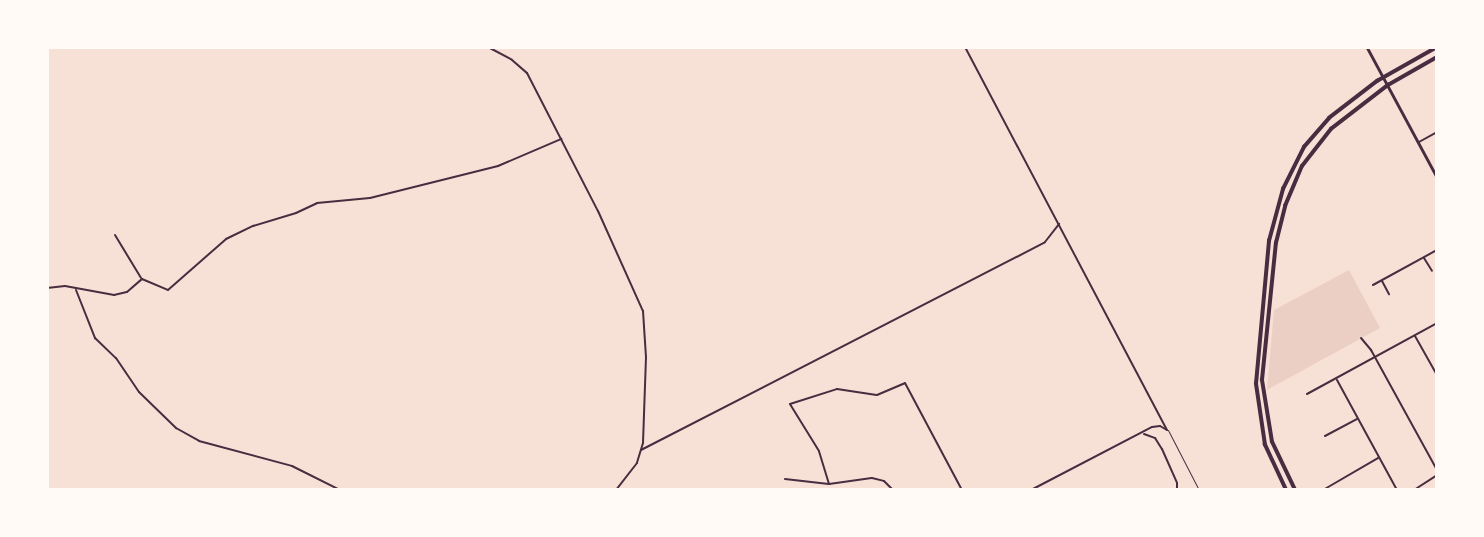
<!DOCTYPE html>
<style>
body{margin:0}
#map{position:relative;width:1484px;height:537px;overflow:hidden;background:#f7e1d7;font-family:"Fira Sans",sans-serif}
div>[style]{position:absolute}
.green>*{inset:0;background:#ebcfc5}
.service>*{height:1px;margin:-0.5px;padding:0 0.5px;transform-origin:0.5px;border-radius:0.5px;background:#4a2c40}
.minor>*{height:2px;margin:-1px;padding:0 1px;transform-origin:1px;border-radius:1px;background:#4a2c40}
.tertiary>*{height:2.5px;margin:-1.25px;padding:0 1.25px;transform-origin:1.25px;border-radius:1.25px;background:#4a2c40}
.primary>*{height:3.5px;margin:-1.75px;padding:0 1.75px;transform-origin:1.75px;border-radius:1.75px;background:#4a2c40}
span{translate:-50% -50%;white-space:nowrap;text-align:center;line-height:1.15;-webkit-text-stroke:5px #fffaf5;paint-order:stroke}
.frame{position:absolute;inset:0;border:49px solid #fffaf5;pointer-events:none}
</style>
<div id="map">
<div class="green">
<i style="clip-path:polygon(1349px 270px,1380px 328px,1267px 390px,1274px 310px)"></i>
</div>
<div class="service">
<i style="left:1168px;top:430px;width:68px;rotate:62.7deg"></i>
</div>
<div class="minor">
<i style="left:488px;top:47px;width:27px;rotate:28deg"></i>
<i style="left:512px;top:60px;width:20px;rotate:41deg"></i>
<i style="left:527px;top:73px;width:155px;rotate:62.8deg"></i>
<i style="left:598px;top:211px;width:110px;rotate:65.8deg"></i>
<i style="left:643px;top:311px;width:46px;rotate:86.3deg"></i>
<i style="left:646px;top:357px;width:86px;rotate:92deg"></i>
<i style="left:643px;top:443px;width:21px;rotate:107deg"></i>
<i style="left:637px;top:463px;width:34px;rotate:128deg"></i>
<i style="left:965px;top:47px;width:433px;rotate:62.2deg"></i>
<i style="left:1419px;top:142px;width:21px;rotate:-29deg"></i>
<i style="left:115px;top:235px;width:50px;rotate:58.8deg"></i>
<i style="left:1424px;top:258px;width:15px;rotate:58deg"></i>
<i style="left:1382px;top:281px;width:15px;rotate:62deg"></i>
<i style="left:1373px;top:285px;width:73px;rotate:-28.7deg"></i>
<i style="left:47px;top:288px;width:18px;rotate:-6deg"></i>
<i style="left:65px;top:286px;width:50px;rotate:10.4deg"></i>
<i style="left:114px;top:295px;width:13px;rotate:-13deg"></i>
<i style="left:127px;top:292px;width:20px;rotate:-41deg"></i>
<i style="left:142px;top:279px;width:28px;rotate:23deg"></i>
<i style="left:168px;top:290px;width:77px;rotate:-41.3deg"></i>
<i style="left:226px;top:239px;width:30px;rotate:-26deg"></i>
<i style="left:253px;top:226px;width:45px;rotate:-16.8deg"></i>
<i style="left:296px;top:213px;width:23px;rotate:-25deg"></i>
<i style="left:317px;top:203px;width:53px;rotate:-5.4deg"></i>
<i style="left:370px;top:198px;width:132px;rotate:-14deg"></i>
<i style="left:498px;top:166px;width:69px;rotate:-23.2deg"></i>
<i style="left:76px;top:290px;width:52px;rotate:68.4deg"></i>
<i style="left:95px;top:338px;width:29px;rotate:44deg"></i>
<i style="left:116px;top:358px;width:41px;rotate:55.9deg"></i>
<i style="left:139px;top:392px;width:52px;rotate:44.2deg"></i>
<i style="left:176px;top:428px;width:26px;rotate:29deg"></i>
<i style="left:199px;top:441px;width:96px;rotate:15deg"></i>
<i style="left:292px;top:466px;width:54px;rotate:26.6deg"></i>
<i style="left:1415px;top:336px;width:45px;rotate:60.6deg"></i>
<i style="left:1361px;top:338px;width:16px;rotate:50deg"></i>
<i style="left:1371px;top:350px;width:137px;rotate:61.2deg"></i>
<i style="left:1337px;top:380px;width:125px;rotate:61.4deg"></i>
<i style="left:1307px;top:394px;width:148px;rotate:-28.6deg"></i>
<i style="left:1144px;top:434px;width:12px;rotate:20deg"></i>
<i style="left:1155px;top:438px;width:13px;rotate:58deg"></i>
<i style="left:1162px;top:449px;width:37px;rotate:66deg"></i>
<i style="left:1177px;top:483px;width:7px;rotate:90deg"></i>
<i style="left:1325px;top:436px;width:36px;rotate:-28deg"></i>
<i style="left:641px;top:450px;width:454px;rotate:-27.2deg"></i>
<i style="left:1045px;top:242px;width:23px;rotate:-52deg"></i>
<i style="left:785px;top:479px;width:44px;rotate:6.5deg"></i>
<i style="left:829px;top:484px;width:43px;rotate:-7.9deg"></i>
<i style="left:872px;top:478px;width:12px;rotate:14deg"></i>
<i style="left:884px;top:481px;width:13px;rotate:45deg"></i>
<i style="left:829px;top:484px;width:34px;rotate:-107deg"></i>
<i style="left:819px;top:451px;width:55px;rotate:-121.7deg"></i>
<i style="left:790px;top:404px;width:49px;rotate:-17.7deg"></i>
<i style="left:837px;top:389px;width:40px;rotate:8.5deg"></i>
<i style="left:877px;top:395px;width:30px;rotate:-23deg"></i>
<i style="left:905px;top:383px;width:121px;rotate:62deg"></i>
<i style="left:1031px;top:490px;width:136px;rotate:-27.5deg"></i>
<i style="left:1152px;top:427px;width:8px;rotate:-7deg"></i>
<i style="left:1160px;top:426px;width:8px;rotate:30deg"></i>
<i style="left:1323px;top:490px;width:64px;rotate:-30.2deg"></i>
<i style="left:1414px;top:490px;width:27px;rotate:-33deg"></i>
</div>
<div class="tertiary">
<i style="left:1367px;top:47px;width:148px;rotate:61.7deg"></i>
</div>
<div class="primary">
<i style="left:1286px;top:490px;width:50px;rotate:-115deg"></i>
<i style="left:1265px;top:445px;width:62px;rotate:-98.4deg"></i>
<i style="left:1256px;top:384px;width:144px;rotate:-84.8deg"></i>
<i style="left:1269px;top:241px;width:54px;rotate:-74.9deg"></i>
<i style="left:1283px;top:189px;width:47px;rotate:-63.4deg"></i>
<i style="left:1304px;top:147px;width:38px;rotate:-49deg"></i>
<i style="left:1329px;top:118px;width:61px;rotate:-37.6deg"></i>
<i style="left:1377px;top:81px;width:69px;rotate:-29.5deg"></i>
<i style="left:1295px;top:490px;width:53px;rotate:-115.6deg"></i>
<i style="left:1272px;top:442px;width:63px;rotate:-99.2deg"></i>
<i style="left:1262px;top:380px;width:138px;rotate:-84.2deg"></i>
<i style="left:1276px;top:243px;width:38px;rotate:-76deg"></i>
<i style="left:1285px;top:206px;width:43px;rotate:-67deg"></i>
<i style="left:1302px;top:166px;width:47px;rotate:-51.9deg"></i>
<i style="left:1331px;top:129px;width:72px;rotate:-37.7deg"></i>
<i style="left:1388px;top:85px;width:56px;rotate:-29.7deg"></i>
</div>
<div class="frame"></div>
</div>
